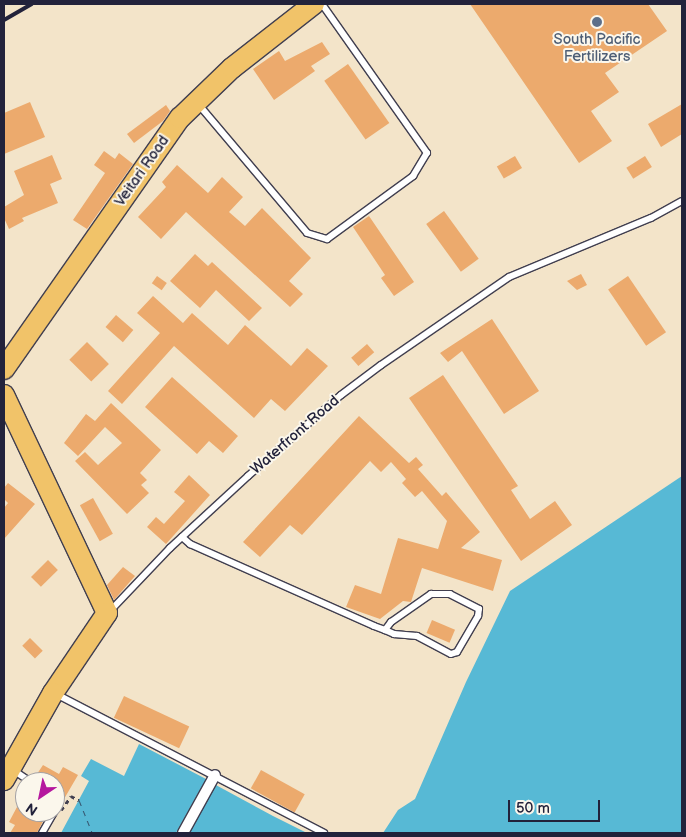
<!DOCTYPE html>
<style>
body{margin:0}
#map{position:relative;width:686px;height:837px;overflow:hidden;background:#f3e4c9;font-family:"Balsamiq Sans",sans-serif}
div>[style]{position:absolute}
.water>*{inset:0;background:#57b9d5}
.ferry>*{height:1px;margin-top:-0.5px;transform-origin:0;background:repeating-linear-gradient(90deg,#355771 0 6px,transparent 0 11px)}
.building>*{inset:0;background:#ecaa6d;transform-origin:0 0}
.path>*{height:2.5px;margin-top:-1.25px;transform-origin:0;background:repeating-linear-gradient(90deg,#413f50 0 4px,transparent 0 8px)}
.roads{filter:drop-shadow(1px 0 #413f50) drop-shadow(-1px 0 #413f50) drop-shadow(0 1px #413f50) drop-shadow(0 -1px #413f50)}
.service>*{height:6px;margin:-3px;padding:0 3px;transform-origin:3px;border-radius:3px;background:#fff}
.pedestrian>*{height:10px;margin:-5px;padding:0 5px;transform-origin:5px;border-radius:5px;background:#fff}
.primary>*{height:20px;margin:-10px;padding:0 10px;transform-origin:10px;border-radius:10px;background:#f1c369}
.rail>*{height:4px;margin:-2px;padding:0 2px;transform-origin:2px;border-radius:2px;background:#22223b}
.dots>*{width:14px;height:14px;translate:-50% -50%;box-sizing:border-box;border:2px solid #fbf7ec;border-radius:50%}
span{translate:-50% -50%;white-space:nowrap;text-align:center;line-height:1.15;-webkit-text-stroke:4px #fbf7ec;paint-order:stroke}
.service-label{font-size:15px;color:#4e5e75}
.street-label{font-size:15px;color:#22223b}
.frame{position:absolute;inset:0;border:5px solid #22223b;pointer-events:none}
.north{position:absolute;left:15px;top:772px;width:50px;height:50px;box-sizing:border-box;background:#fbf7ec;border:1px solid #a4a2a5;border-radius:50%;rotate:214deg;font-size:14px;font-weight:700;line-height:20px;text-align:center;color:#22223b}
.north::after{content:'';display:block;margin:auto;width:18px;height:22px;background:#b5179e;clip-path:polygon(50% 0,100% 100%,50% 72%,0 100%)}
.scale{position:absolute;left:508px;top:800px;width:92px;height:22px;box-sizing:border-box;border:2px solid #22223b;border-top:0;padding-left:6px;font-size:15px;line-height:18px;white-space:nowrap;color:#22223b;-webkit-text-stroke:4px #fbf7ec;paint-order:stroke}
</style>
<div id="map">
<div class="water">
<i style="clip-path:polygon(682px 476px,682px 833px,383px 833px,398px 810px,415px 799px,466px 682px,510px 591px)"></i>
<i style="clip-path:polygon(139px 744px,206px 779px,176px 833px,61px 833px,89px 781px,81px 776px,91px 759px,124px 776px)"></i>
<i style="clip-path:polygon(214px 784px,273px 816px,307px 833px,187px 833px)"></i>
</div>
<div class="ferry">
<i style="left:79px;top:800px;width:35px;rotate:68deg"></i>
</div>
<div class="building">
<i style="clip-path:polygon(470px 4px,648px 4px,667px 31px,605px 73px,619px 92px,591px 111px,612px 141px,579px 163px)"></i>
<i style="clip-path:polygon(322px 42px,330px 54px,311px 66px,315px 71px,274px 100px,253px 69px,279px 51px,285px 61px)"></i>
<i style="left:348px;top:64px;width:72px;height:29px;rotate:55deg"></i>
<i style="clip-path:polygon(30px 102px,45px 137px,4px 154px,4px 113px)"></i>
<i style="clip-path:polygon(682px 104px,682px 134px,661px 147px,648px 124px)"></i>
<i style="clip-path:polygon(166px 105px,170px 111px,163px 121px,134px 143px,127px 134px)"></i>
<i style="clip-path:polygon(104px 151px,115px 159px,119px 153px,133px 164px,87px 229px,73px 220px,105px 173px,94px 165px)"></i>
<i style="clip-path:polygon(52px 155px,62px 179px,50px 184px,58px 203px,22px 218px,24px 221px,9px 229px,4px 218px,4px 207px,24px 195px,14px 171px)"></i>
<i style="left:515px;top:156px;width:14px;height:21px;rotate:60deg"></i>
<i style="left:645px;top:156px;width:13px;height:22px;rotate:58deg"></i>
<i style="clip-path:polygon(177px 165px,208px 193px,222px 177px,243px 197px,229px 212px,245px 226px,262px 208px,311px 258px,289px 281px,303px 294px,290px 307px,186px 212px,161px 239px,138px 217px,166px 187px,162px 182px)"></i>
<i style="left:444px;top:211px;width:59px;height:22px;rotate:54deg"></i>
<i style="clip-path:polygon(369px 216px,414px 282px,394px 296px,381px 278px,385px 275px,353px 227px)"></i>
<i style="clip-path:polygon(195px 254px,208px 266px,212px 262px,262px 308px,249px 321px,216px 290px,200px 308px,170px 281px)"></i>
<i style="clip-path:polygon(581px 274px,587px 285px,577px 290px,567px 281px)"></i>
<i style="left:157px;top:276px;width:12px;height:9px;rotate:35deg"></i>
<i style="left:628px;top:276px;width:68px;height:24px;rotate:56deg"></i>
<i style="clip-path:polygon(153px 296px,183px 323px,192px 313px,228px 345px,245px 325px,291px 366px,307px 348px,328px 366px,285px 411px,271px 399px,254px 418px,174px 346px,122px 404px,108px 391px,160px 333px,137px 313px)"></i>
<i style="left:116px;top:315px;width:23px;height:16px;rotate:41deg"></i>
<i style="clip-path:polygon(492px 319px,539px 391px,504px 414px,462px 351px,448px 362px,440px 353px)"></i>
<i style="left:87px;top:342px;width:31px;height:25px;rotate:45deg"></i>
<i style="left:367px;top:344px;width:11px;height:21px;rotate:49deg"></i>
<i style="clip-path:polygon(443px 375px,518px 486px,511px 490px,530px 519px,555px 501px,572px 525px,521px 561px,409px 398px)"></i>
<i style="clip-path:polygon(172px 377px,238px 436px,223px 453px,209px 441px,197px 454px,145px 407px)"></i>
<i style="clip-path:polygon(111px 403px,161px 450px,140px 473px,147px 480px,141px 485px,149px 493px,127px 514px,75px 461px,85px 452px,98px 465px,122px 443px,105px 427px,78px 456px,64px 443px,86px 414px,95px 421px)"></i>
<i style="clip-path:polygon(359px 416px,409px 463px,416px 457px,423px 465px,418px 469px,442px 496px,446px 492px,480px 532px,461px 548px,502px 560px,493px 591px,422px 568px,411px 602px,403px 601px,380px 619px,346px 607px,355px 585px,381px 594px,398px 538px,438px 549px,447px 521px,422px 491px,415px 497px,402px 483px,406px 479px,391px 462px,381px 472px,370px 461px,302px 535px,290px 525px,260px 557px,243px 542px)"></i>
<i style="clip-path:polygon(189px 475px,210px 495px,166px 544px,147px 527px,156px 517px,164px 524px,185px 501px,174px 492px)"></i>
<i style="clip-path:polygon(8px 483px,35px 504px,4px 539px,4px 508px,8px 503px,4px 499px,4px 488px)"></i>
<i style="left:93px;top:498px;width:41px;height:15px;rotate:61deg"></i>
<i style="left:48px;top:560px;width:14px;height:24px;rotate:45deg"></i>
<i style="clip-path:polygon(123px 567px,135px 576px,114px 600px,107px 585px)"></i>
<i style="left:432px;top:620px;width:25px;height:14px;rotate:23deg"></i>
<i style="left:30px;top:638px;width:18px;height:11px;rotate:45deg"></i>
<i style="left:124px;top:696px;width:72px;height:24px;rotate:25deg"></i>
<i style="clip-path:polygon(43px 765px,59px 774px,63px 767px,78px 775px,64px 799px,55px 793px,55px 782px,44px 782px,35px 777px)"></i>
<i style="left:261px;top:770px;width:50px;height:21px;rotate:29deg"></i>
<i style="clip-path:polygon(17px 807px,43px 821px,37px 833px,10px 833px,15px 825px,9px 822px)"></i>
</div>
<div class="path">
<i style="left:61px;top:810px;width:17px;rotate:-54deg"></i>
<i style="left:71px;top:796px;width:9px;rotate:27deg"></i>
</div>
<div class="roads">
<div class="service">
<i style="left:199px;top:105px;width:167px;rotate:49.8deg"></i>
<i style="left:307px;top:233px;width:21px;rotate:17deg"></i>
<i style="left:327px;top:239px;width:107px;rotate:-36.2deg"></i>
<i style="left:413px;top:176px;width:27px;rotate:-59deg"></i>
<i style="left:427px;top:153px;width:182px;rotate:-125.2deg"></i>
<i style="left:182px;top:537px;width:11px;rotate:41deg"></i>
<i style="left:190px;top:544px;width:201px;rotate:24deg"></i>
<i style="left:374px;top:626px;width:12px;rotate:20deg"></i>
<i style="left:385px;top:630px;width:10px;rotate:24deg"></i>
<i style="left:394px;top:634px;width:23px;rotate:5deg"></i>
<i style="left:417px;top:636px;width:38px;rotate:28deg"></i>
<i style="left:451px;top:654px;width:6px;rotate:-18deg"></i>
<i style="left:457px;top:652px;width:42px;rotate:-59.7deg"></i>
<i style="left:478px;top:616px;width:7px;rotate:-82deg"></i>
<i style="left:479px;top:609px;width:33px;rotate:-153deg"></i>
<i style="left:450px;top:594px;width:19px;rotate:180deg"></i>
<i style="left:431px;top:594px;width:49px;rotate:145deg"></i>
<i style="left:391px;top:622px;width:10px;rotate:127deg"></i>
<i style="left:110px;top:611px;width:87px;rotate:-46.4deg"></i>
<i style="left:170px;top:548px;width:106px;rotate:-42.7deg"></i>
<i style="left:248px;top:476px;width:123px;rotate:-41.1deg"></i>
<i style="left:341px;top:395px;width:50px;rotate:-36.9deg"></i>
<i style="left:381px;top:365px;width:155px;rotate:-34.5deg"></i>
<i style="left:509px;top:277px;width:154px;rotate:-22.6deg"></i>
<i style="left:651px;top:218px;width:35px;rotate:-29deg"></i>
<i style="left:56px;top:694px;width:302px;rotate:27.4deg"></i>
<i style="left:13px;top:770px;width:22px;rotate:34deg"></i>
<i style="left:42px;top:833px;width:24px;rotate:-60deg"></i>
</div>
<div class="pedestrian">
<i style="left:183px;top:833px;width:66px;rotate:-61.1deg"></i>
</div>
<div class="primary">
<i style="left:4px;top:369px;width:307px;rotate:-55deg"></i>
<i style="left:180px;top:118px;width:72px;rotate:-43.9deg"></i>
<i style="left:232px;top:68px;width:104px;rotate:-38deg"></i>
<i style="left:4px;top:395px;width:241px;rotate:64.7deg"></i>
<i style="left:107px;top:613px;width:97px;rotate:124deg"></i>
<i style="left:53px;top:693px;width:100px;rotate:119.4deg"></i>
</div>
</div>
<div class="rail">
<i style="left:4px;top:20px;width:32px;rotate:-30deg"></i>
</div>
<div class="dots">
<i style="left:597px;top:22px;background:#5c6f8a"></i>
</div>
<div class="service-label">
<span style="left:597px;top:48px">South Pacific<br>Fertilizers</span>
</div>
<div class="street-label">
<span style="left:142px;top:171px;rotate:-55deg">Veitari Road</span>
<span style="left:295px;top:435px;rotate:-41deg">Waterfront Road</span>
</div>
<div class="frame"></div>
<div class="north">N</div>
<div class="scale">50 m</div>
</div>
